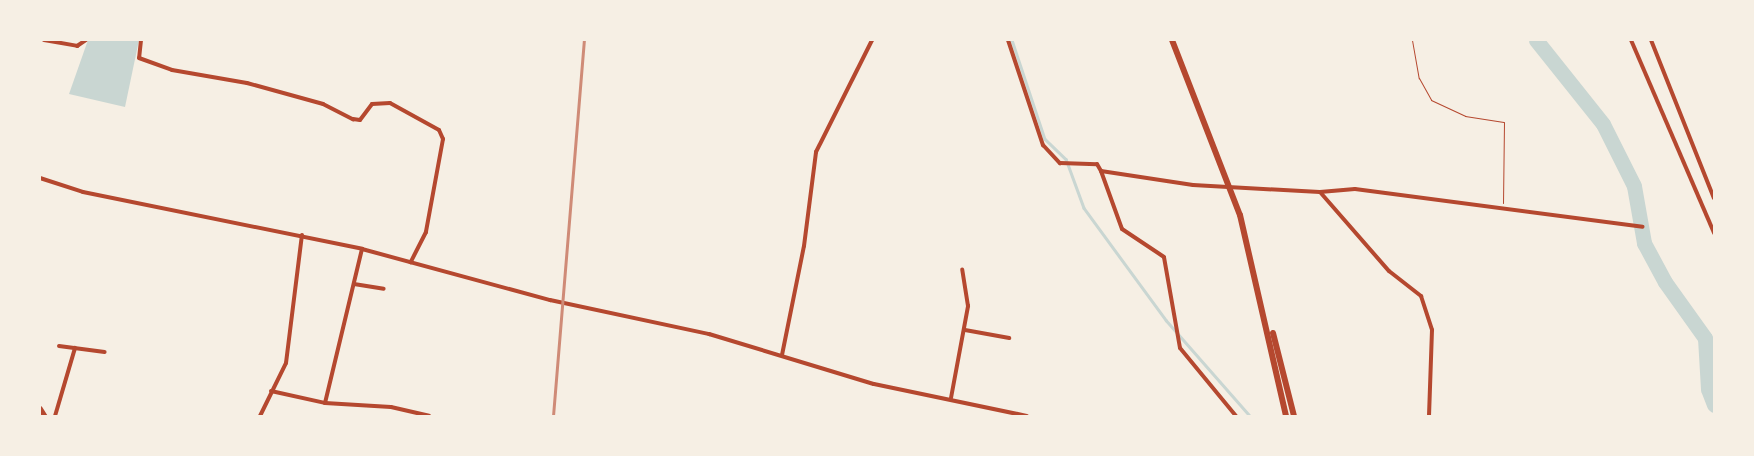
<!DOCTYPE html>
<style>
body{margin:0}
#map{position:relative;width:1754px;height:456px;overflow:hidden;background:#f6efe4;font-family:Roboto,sans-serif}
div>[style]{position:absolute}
.water>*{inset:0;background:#c9d6d2}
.stream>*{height:2.5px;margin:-1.25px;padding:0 1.25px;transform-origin:1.25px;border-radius:1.25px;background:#c9d6d2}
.river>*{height:15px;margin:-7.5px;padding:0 7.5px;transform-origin:7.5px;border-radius:7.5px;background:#c9d6d2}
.path>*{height:1px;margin:-0.5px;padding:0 0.5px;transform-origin:0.5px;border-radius:0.5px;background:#b5482f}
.minor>*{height:4px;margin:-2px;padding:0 2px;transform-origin:2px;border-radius:2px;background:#b5482f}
.tertiary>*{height:4.5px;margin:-2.25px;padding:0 2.25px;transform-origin:2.25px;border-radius:2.25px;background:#b5482f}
.trunk>*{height:6px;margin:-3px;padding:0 3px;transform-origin:3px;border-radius:3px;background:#b5482f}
.rail>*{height:2.5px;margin:-1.25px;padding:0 1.25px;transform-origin:1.25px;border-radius:1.25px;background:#cf8b77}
span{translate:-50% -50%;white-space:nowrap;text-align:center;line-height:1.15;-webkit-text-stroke:5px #f6efe4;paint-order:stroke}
.frame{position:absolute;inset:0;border:41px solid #f6efe4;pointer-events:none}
</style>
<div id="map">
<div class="water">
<i style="clip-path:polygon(88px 40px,139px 40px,125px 107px,69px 94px)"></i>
</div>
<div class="stream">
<i style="left:1012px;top:40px;width:104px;rotate:71.6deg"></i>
<i style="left:1045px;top:139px;width:29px;rotate:44deg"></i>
<i style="left:1066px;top:159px;width:52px;rotate:69.8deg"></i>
<i style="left:1084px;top:208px;width:139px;rotate:53.8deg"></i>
<i style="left:1166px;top:320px;width:128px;rotate:48.8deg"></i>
</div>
<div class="river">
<i style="left:1536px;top:40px;width:107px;rotate:51.4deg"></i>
<i style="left:1603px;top:124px;width:69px;rotate:63.4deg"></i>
<i style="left:1634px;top:186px;width:58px;rotate:80deg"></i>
<i style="left:1644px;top:243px;width:44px;rotate:61.7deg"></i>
<i style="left:1665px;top:282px;width:69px;rotate:54.5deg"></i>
<i style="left:1705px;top:338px;width:51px;rotate:86.6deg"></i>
<i style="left:1708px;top:389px;width:17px;rotate:69deg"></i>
</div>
<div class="path">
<i style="left:1412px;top:40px;width:39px;rotate:80deg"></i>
<i style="left:1419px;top:78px;width:25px;rotate:61deg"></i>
<i style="left:1431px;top:100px;width:38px;rotate:25deg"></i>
<i style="left:1465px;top:116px;width:39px;rotate:9deg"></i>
<i style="left:1504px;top:122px;width:81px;rotate:90.7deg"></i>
</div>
<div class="minor">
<i style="left:44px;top:40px;width:34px;rotate:10deg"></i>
<i style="left:77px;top:46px;width:11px;rotate:-34deg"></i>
<i style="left:141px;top:40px;width:18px;rotate:96deg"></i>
<i style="left:139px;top:58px;width:35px;rotate:20deg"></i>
<i style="left:172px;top:70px;width:76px;rotate:9.8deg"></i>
<i style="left:247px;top:83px;width:79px;rotate:15.4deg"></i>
<i style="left:323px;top:104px;width:34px;rotate:27deg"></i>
<i style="left:353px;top:119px;width:7px;rotate:8deg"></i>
<i style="left:360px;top:120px;width:20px;rotate:-53deg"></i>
<i style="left:372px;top:104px;width:18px;rotate:-3deg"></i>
<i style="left:390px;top:103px;width:56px;rotate:28.9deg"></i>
<i style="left:439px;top:130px;width:10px;rotate:66deg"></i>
<i style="left:443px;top:139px;width:95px;rotate:100.4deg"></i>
<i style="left:426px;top:232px;width:34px;rotate:117deg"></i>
<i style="left:1008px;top:40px;width:111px;rotate:71.6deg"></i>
<i style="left:1043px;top:145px;width:25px;rotate:47deg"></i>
<i style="left:1060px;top:163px;width:37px;rotate:2deg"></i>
<i style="left:1097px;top:164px;width:8px;rotate:60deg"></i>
<i style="left:1631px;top:40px;width:210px;rotate:66.7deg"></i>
<i style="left:1651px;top:40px;width:170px;rotate:68.3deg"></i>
<i style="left:40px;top:178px;width:45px;rotate:18deg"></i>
<i style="left:83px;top:192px;width:285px;rotate:11.5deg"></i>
<i style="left:362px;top:249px;width:195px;rotate:15.2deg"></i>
<i style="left:550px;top:300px;width:163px;rotate:12.1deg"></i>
<i style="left:709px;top:334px;width:172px;rotate:16.9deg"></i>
<i style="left:874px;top:384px;width:156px;rotate:11.8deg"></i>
<i style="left:1320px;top:192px;width:105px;rotate:48.9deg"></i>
<i style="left:1389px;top:271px;width:41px;rotate:38deg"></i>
<i style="left:1421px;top:296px;width:36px;rotate:72deg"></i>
<i style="left:1432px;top:330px;width:86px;rotate:92deg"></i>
<i style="left:354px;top:284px;width:30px;rotate:9deg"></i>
<i style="left:965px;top:330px;width:45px;rotate:10.3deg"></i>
<i style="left:59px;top:346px;width:46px;rotate:7.4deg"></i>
<i style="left:782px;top:355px;width:111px;rotate:-78.6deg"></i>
<i style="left:804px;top:246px;width:95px;rotate:-82.7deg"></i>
<i style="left:816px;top:152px;width:125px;rotate:-63.4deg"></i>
<i style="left:271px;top:391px;width:55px;rotate:12.5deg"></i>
<i style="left:325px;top:403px;width:158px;rotate:-76.5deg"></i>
<i style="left:951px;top:398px;width:94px;rotate:-79.5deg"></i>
<i style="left:968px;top:306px;width:37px;rotate:-99deg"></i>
<i style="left:325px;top:403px;width:66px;rotate:3.5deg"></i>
<i style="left:391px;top:407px;width:39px;rotate:13deg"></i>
<i style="left:55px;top:416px;width:71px;rotate:-73.6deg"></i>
<i style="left:260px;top:416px;width:59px;rotate:-63.9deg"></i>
<i style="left:286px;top:363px;width:129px;rotate:-82.9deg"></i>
<i style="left:1236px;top:416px;width:88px;rotate:-129.5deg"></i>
<i style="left:1180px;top:348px;width:92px;rotate:-100deg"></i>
<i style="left:1164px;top:257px;width:50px;rotate:-146.3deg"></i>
<i style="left:1122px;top:229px;width:62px;rotate:-109.9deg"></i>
<i style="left:1101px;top:171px;width:93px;rotate:8.7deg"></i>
<i style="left:1193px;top:185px;width:127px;rotate:3.2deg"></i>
<i style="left:1320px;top:192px;width:35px;rotate:-5deg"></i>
<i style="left:1355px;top:189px;width:290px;rotate:7.5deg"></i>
</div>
<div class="tertiary">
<i style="left:40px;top:408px;width:9px;rotate:58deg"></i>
</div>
<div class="trunk">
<i style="left:1172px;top:40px;width:188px;rotate:68.8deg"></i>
<i style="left:1240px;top:215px;width:206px;rotate:77.1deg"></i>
<i style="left:1273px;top:333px;width:86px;rotate:75.8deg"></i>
</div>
<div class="rail">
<i style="left:553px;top:416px;width:377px;rotate:-85.3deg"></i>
</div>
<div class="frame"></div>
</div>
